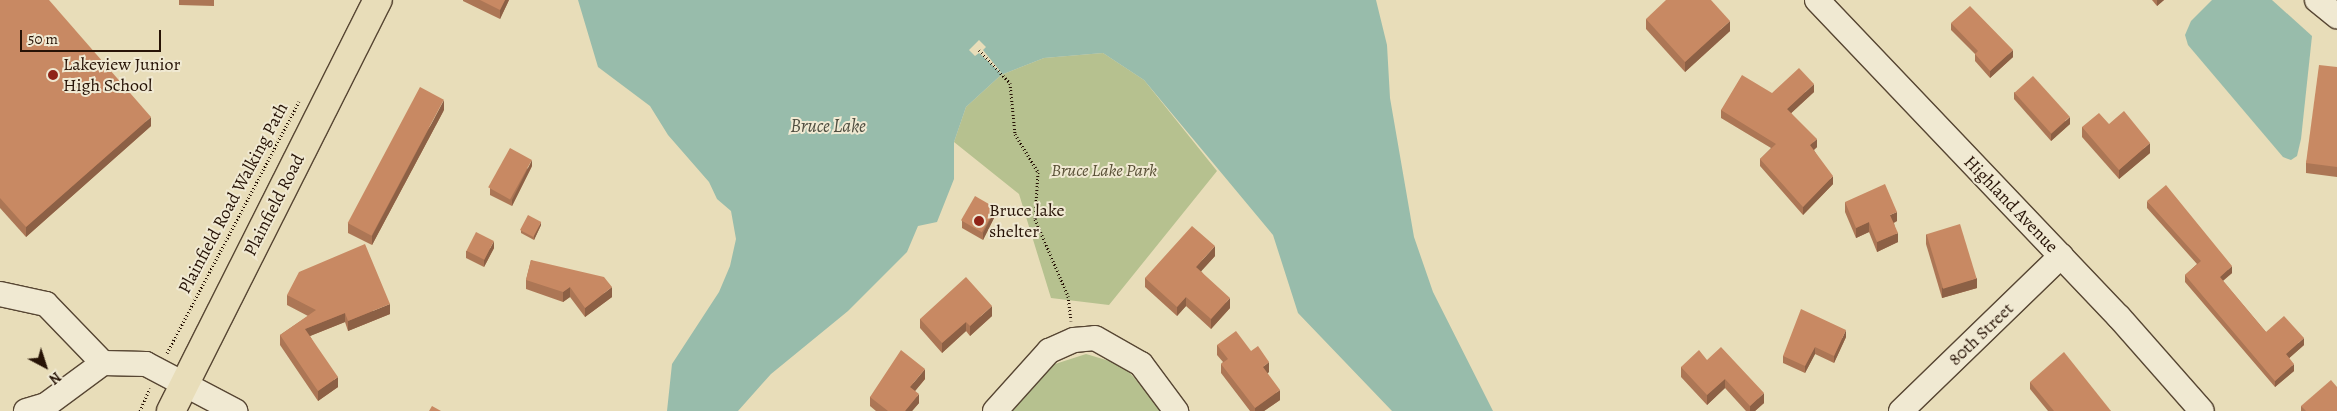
<!DOCTYPE html>
<style>
body{margin:0}
#map{position:relative;width:2337px;height:411px;overflow:hidden;background:#e8ddb9;font-family:Alegreya,serif}
div>[style]{position:absolute}
.green>*{inset:0;background:#b6c18f}
.water>*{inset:0;background:#98bcab}
.pier>*{inset:0;background:#e8ddb9}
.path>*{height:3px;margin-top:-1.5px;transform-origin:0;background:repeating-linear-gradient(90deg,#271306 0 1px,transparent 0 3.5px)}
.roads{filter:drop-shadow(1px 0 #574633) drop-shadow(-1px 0 #574633) drop-shadow(0 1px #574633) drop-shadow(0 -1px #574633)}
.minor>*{height:24px;margin:-12px;padding:0 12px;transform-origin:12px;border-radius:12px;background:#f0e9d2}
.major>*{height:28px;margin:-14px;padding:0 14px;transform-origin:14px;border-radius:14px;background:#e8ddb9}
.wall>*{inset:0;background:#ac7655}
.shaded-wall>*{inset:0;background:#8c6045}
.building>*{inset:0;background:#c88963;transform-origin:0 0}
.dots>*{width:14px;height:14px;translate:-50% -50%;box-sizing:border-box;border:2px solid #f0e9d2;border-radius:50%}
span{translate:-50% -50%;white-space:nowrap;text-align:center;line-height:1.15;-webkit-text-stroke:4px #f0e9d2;paint-order:stroke}
.poi-label{font-size:18px;color:#271306}
.left{translate:0 -50%;text-align:left}
.park-label{font-size:18px;color:#595036;font-style:italic}
.street-label{font-size:18px;color:#271306}
.water-label{font-size:19px;color:#4f4e40;font-style:italic}
.north{position:absolute;left:20px;top:341px;width:50px;height:50px;-webkit-text-stroke:4px #f0e9d2;paint-order:stroke;rotate:140deg;font-size:14px;font-weight:700;line-height:20px;text-align:center;color:#271306}
.north::after{content:'';display:block;margin:auto;width:18px;height:22px;background:#271306;clip-path:polygon(50% 0,100% 100%,50% 72%,0 100%)}
.scale{position:absolute;left:20px;top:30px;width:141px;height:22px;box-sizing:border-box;border:2px solid #271306;border-top:0;padding-left:6px;font-size:15px;line-height:18px;white-space:nowrap;color:#271306;-webkit-text-stroke:4px #f0e9d2;paint-order:stroke}
</style>
<div id="map">
<div class="green">
<i style="clip-path:polygon(1103px 53px,1144px 80px,1217px 171px,1109px 305px,1051px 298px,1019px 194px,954px 142px,966px 107px,1001px 75px,1044px 58px)"></i>
<i style="clip-path:polygon(1086px 354px,1123px 365px,1163px 411px,1011px 411px,1052px 365px)"></i>
</div>
<div class="water">
<i style="clip-path:polygon(578px 0,1376px 0,1387px 45px,1390px 98px,1414px 237px,1433px 292px,1493px 411px,1392px 411px,1298px 313px,1273px 235px,1144px 80px,1103px 53px,1044px 58px,1001px 75px,966px 107px,954px 142px,954px 179px,937px 222px,918px 226px,907px 252px,848px 311px,771px 374px,738px 411px,667px 411px,672px 364px,719px 292px,730px 266px,736px 239px,731px 211px,717px 199px,709px 182px,668px 135px,650px 106px,598px 67px)"></i>
<i style="clip-path:polygon(2212px 0,2272px 0,2312px 36px,2301px 139px,2297px 156px,2291px 160px,2283px 157px,2188px 45px,2185px 35px,2191px 21px)"></i>
</div>
<div class="pier">
<i style="clip-path:polygon(979px 40px,986px 47px,983px 50px,1004px 76px,979px 53px,975px 56px,969px 50px)"></i>
</div>
<div class="path">
<i style="left:979px;top:50px;width:45px;rotate:46.8deg"></i>
<i style="left:1010px;top:83px;width:51px;rotate:84.4deg"></i>
<i style="left:1015px;top:134px;width:44px;rotate:58.8deg"></i>
<i style="left:1038px;top:172px;width:47px;rotate:93.7deg"></i>
<i style="left:1035px;top:219px;width:84px;rotate:66.8deg"></i>
<i style="left:1068px;top:296px;width:25px;rotate:83deg"></i>
<i style="left:167px;top:353px;width:284px;rotate:-62.3deg"></i>
<i style="left:140px;top:411px;width:25px;rotate:-67deg"></i>
</div>
<div class="roads">
<div class="minor">
<i style="left:1817px;top:0;width:438px;rotate:46.4deg"></i>
<i style="left:2119px;top:317px;width:125px;rotate:48.6deg"></i>
<i style="left:2317px;top:0;width:26px;rotate:39deg"></i>
<i style="left:0;top:294px;width:47px;rotate:12.3deg"></i>
<i style="left:46px;top:304px;width:82px;rotate:46deg"></i>
<i style="left:26px;top:411px;width:21px;rotate:-17deg"></i>
<i style="left:46px;top:405px;width:71px;rotate:-36.4deg"></i>
<i style="left:103px;top:363px;width:43px;rotate:1.3deg"></i>
<i style="left:146px;top:364px;width:101px;rotate:27.8deg"></i>
<i style="left:995px;top:411px;width:81px;rotate:-48deg"></i>
<i style="left:1049px;top:351px;width:27px;rotate:-24deg"></i>
<i style="left:1074px;top:340px;width:21px;rotate:-5deg"></i>
<i style="left:1095px;top:338px;width:53px;rotate:29.5deg"></i>
<i style="left:1141px;top:364px;width:59px;rotate:53.3deg"></i>
<i style="left:1901px;top:411px;width:223px;rotate:-44.1deg"></i>
</div>
<div class="major">
<i style="left:171px;top:411px;width:460px;rotate:-63.3deg"></i>
</div>
</div>
<div class="wall">
<i style="clip-path:polygon(0 0,151px 126px,26px 237px,0 208px)"></i>
<i style="clip-path:polygon(179px 0,214px 0,214px 6px,179px 5px)"></i>
<i style="clip-path:polygon(463px 0,509px 0,500px 19px,463px 1px)"></i>
<i style="clip-path:polygon(2152px 0,2164px 0,2157px 6px)"></i>
<i style="clip-path:polygon(1646px 19px,1730px 31px,1685px 72px,1646px 29px)"></i>
<i style="clip-path:polygon(1951px 23px,2013px 57px,1990px 78px,1975px 61px,1975px 54px,1951px 30px)"></i>
<i style="clip-path:polygon(2337px 67px,2337px 177px,2306px 173px,2306px 163px)"></i>
<i style="clip-path:polygon(1814px 92px,1791px 113px,1817px 147px,1814px 150px,1833px 184px,1803px 215px,1760px 166px,1760px 159px,1771px 148px,1721px 118px,1721px 110px,1772px 93px)"></i>
<i style="clip-path:polygon(2014px 92px,2070px 124px,2051px 141px,2014px 99px)"></i>
<i style="clip-path:polygon(444px 110px,372px 245px,348px 233px,348px 223px)"></i>
<i style="clip-path:polygon(2109px 124px,2150px 153px,2119px 179px,2082px 137px,2082px 127px)"></i>
<i style="clip-path:polygon(532px 166px,512px 206px,490px 195px,490px 188px)"></i>
<i style="clip-path:polygon(2147px 201px,2232px 273px,2223px 281px,2266px 332px,2304px 345px,2289px 358px,2294px 371px,2275px 387px,2185px 282px,2185px 275px,2197px 264px,2147px 208px)"></i>
<i style="clip-path:polygon(1845px 202px,1897px 221px,1894px 223px,1898px 242px,1877px 252px,1869px 232px,1856px 238px,1845px 212px)"></i>
<i style="clip-path:polygon(996px 214px,983px 240px,962px 228px,962px 221px)"></i>
<i style="clip-path:polygon(541px 225px,534px 240px,521px 233px,521px 230px)"></i>
<i style="clip-path:polygon(1926px 234px,1977px 288px,1942px 298px,1926px 244px)"></i>
<i style="clip-path:polygon(494px 248px,484px 267px,466px 258px,466px 251px)"></i>
<i style="clip-path:polygon(1215px 256px,1201px 271px,1230px 308px,1211px 329px,1186px 306px,1177px 316px,1145px 287px,1145px 278px)"></i>
<i style="clip-path:polygon(531px 260px,612px 297px,585px 317px,570px 297px,563px 302px,526px 289px,526px 280px)"></i>
<i style="clip-path:polygon(287px 295px,390px 314px,348px 331px,345px 322px,310px 336px,338px 387px,318px 401px,280px 345px,280px 335px,308px 316px,287px 305px)"></i>
<i style="clip-path:polygon(992px 316px,970px 336px,966px 331px,942px 353px,920px 328px,920px 319px)"></i>
<i style="clip-path:polygon(1846px 337px,1834px 363px,1815px 354px,1805px 373px,1783px 363px,1783px 356px)"></i>
<i style="clip-path:polygon(1217px 345px,1251px 351px,1269px 372px,1267px 373px,1280px 400px,1264px 411px,1250px 411px,1221px 373px,1221px 364px,1223px 362px,1217px 355px)"></i>
<i style="clip-path:polygon(1707px 360px,1764px 403px,1755px 411px,1746px 411px,1725px 388px,1707px 405px,1681px 377px,1681px 367px)"></i>
<i style="clip-path:polygon(925px 379px,915px 391px,919px 403px,912px 411px,876px 411px,870px 406px,870px 397px)"></i>
<i style="clip-path:polygon(2030px 382px,2111px 411px,2048px 411px,2030px 389px)"></i>
<i style="clip-path:polygon(2301px 406px,2337px 411px,2301px 411px)"></i>
</div>
<div class="shaded-wall">
<i style="clip-path:polygon(505px 0,509px 0,500px 19px,500px 10px)"></i>
<i style="clip-path:polygon(2157px 0,2164px 0,2157px 6px)"></i>
<i style="clip-path:polygon(1730px 21px,1730px 31px,1685px 72px,1685px 62px)"></i>
<i style="clip-path:polygon(2013px 50px,2013px 57px,1990px 78px,1990px 71px)"></i>
<i style="clip-path:polygon(1814px 84px,1814px 92px,1787px 117px,1787px 109px)"></i>
<i style="clip-path:polygon(444px 100px,444px 110px,372px 245px,372px 236px)"></i>
<i style="clip-path:polygon(151px 117px,151px 126px,26px 237px,26px 227px)"></i>
<i style="clip-path:polygon(2070px 117px,2070px 124px,2051px 141px,2051px 134px)"></i>
<i style="clip-path:polygon(1817px 139px,1817px 147px,1810px 153px,1810px 145px)"></i>
<i style="clip-path:polygon(2150px 143px,2150px 153px,2119px 179px,2119px 170px)"></i>
<i style="clip-path:polygon(532px 160px,532px 166px,512px 206px,512px 200px)"></i>
<i style="clip-path:polygon(1833px 176px,1833px 184px,1803px 215px,1803px 207px)"></i>
<i style="clip-path:polygon(996px 208px,996px 214px,983px 240px,983px 233px)"></i>
<i style="clip-path:polygon(1897px 212px,1897px 221px,1890px 224px,1890px 215px)"></i>
<i style="clip-path:polygon(541px 222px,541px 225px,534px 240px,534px 236px)"></i>
<i style="clip-path:polygon(1869px 222px,1869px 232px,1856px 238px,1856px 228px)"></i>
<i style="clip-path:polygon(1898px 233px,1898px 242px,1877px 252px,1877px 242px)"></i>
<i style="clip-path:polygon(494px 241px,494px 248px,484px 267px,484px 260px)"></i>
<i style="clip-path:polygon(1215px 246px,1215px 256px,1196px 277px,1196px 267px)"></i>
<i style="clip-path:polygon(2232px 266px,2232px 273px,2220px 283px,2220px 277px)"></i>
<i style="clip-path:polygon(1977px 278px,1977px 288px,1942px 298px,1942px 288px)"></i>
<i style="clip-path:polygon(570px 287px,570px 297px,563px 302px,563px 292px)"></i>
<i style="clip-path:polygon(612px 287px,612px 297px,585px 317px,585px 308px)"></i>
<i style="clip-path:polygon(1186px 297px,1186px 306px,1177px 316px,1177px 307px)"></i>
<i style="clip-path:polygon(1230px 298px,1230px 308px,1211px 329px,1211px 319px)"></i>
<i style="clip-path:polygon(390px 304px,390px 314px,348px 331px,348px 321px)"></i>
<i style="clip-path:polygon(992px 306px,992px 316px,970px 336px,970px 326px)"></i>
<i style="clip-path:polygon(345px 313px,345px 322px,305px 338px,305px 329px)"></i>
<i style="clip-path:polygon(966px 322px,966px 331px,942px 353px,942px 343px)"></i>
<i style="clip-path:polygon(1846px 330px,1846px 337px,1834px 363px,1834px 356px)"></i>
<i style="clip-path:polygon(2304px 338px,2304px 345px,2286px 361px,2286px 354px)"></i>
<i style="clip-path:polygon(1815px 347px,1815px 354px,1805px 373px,1805px 366px)"></i>
<i style="clip-path:polygon(1269px 362px,1269px 372px,1263px 377px,1263px 367px)"></i>
<i style="clip-path:polygon(2294px 364px,2294px 371px,2275px 387px,2275px 381px)"></i>
<i style="clip-path:polygon(925px 369px,925px 379px,910px 397px,910px 387px)"></i>
<i style="clip-path:polygon(338px 377px,338px 387px,318px 401px,318px 391px)"></i>
<i style="clip-path:polygon(1725px 379px,1725px 388px,1707px 405px,1707px 395px)"></i>
<i style="clip-path:polygon(1280px 390px,1280px 400px,1264px 411px,1255px 411px,1255px 408px)"></i>
<i style="clip-path:polygon(1764px 393px,1764px 403px,1755px 411px,1750px 411px,1750px 406px)"></i>
<i style="clip-path:polygon(919px 394px,919px 403px,912px 411px,905px 411px)"></i>
</div>
<div class="building">
<i style="clip-path:polygon(0 0,49px 0,151px 117px,26px 227px,0 198px)"></i>
<i style="clip-path:polygon(480px 0,505px 0,500px 10px)"></i>
<i style="clip-path:polygon(1666px 0,1711px 0,1730px 21px,1685px 62px,1646px 19px)"></i>
<i style="clip-path:polygon(1970px 6px,2013px 50px,1990px 71px,1975px 54px,1978px 51px,1951px 23px)"></i>
<i style="clip-path:polygon(2319px 65px,2337px 67px,2337px 167px,2306px 163px)"></i>
<i style="clip-path:polygon(1799px 68px,1814px 84px,1787px 109px,1817px 139px,1810px 145px,1833px 176px,1803px 207px,1760px 159px,1776px 144px,1721px 110px,1742px 75px,1772px 93px)"></i>
<i style="left:2033px;top:76px;width:55px;height:25px;rotate:48deg"></i>
<i style="left:420px;top:87px;width:27px;height:154px;rotate:28deg"></i>
<i style="clip-path:polygon(2124px 111px,2150px 143px,2119px 170px,2082px 127px,2099px 113px,2109px 124px)"></i>
<i style="left:510px;top:148px;width:25px;height:45px;rotate:29deg"></i>
<i style="clip-path:polygon(1885px 184px,1897px 212px,1890px 215px,1898px 233px,1877px 242px,1869px 222px,1856px 228px,1845px 202px)"></i>
<i style="clip-path:polygon(2166px 185px,2232px 266px,2220px 277px,2266px 332px,2284px 316px,2304px 338px,2286px 354px,2294px 364px,2275px 381px,2185px 275px,2201px 261px,2147px 201px)"></i>
<i style="left:975px;top:196px;width:24px;height:28px;rotate:30deg"></i>
<i style="left:528px;top:215px;width:15px;height:17px;rotate:28deg"></i>
<i style="left:1960px;top:224px;width:57px;height:35px;rotate:73deg"></i>
<i style="clip-path:polygon(1192px 226px,1215px 246px,1196px 267px,1230px 298px,1211px 319px,1186px 297px,1177px 307px,1145px 278px)"></i>
<i style="left:476px;top:232px;width:20px;height:21px;rotate:27deg"></i>
<i style="clip-path:polygon(365px 244px,390px 304px,348px 321px,345px 313px,305px 329px,338px 377px,318px 391px,280px 335px,316px 310px,287px 295px,299px 272px)"></i>
<i style="clip-path:polygon(531px 260px,604px 277px,612px 287px,585px 308px,570px 287px,563px 292px,526px 280px)"></i>
<i style="clip-path:polygon(966px 277px,992px 306px,970px 326px,966px 322px,942px 343px,920px 319px)"></i>
<i style="clip-path:polygon(1801px 309px,1846px 330px,1834px 356px,1815px 347px,1805px 366px,1783px 356px)"></i>
<i style="clip-path:polygon(1236px 331px,1251px 351px,1258px 346px,1269px 362px,1263px 367px,1280px 390px,1255px 408px,1221px 364px,1228px 359px,1217px 345px)"></i>
<i style="clip-path:polygon(1721px 347px,1764px 393px,1750px 406px,1725px 379px,1707px 395px,1681px 367px,1699px 350px,1707px 360px)"></i>
<i style="clip-path:polygon(901px 350px,925px 369px,910px 387px,919px 394px,905px 411px,888px 411px,870px 397px)"></i>
<i style="clip-path:polygon(2064px 352px,2111px 411px,2054px 411px,2030px 382px)"></i>
<i style="clip-path:polygon(2331px 380px,2337px 387px,2337px 411px,2306px 411px,2301px 406px)"></i>
<i style="clip-path:polygon(432px 406px,441px 411px,429px 411px)"></i>
</div>
<div class="dots">
<i style="left:53px;top:75px;background:#8f2418"></i>
<i style="left:979px;top:221px;background:#8f2418"></i>
</div>
<div class="poi-label">
<span class="left" style="left:63px;top:75px">Lakeview Junior<br>High School</span>
<span class="left" style="left:989px;top:221px">Bruce lake<br>shelter</span>
</div>
<div class="park-label">
<span style="left:1104px;top:170px">Bruce Lake Park</span>
</div>
<div class="street-label">
<span style="left:233px;top:198px;rotate:-62deg">Plainfield Road Walking Path</span>
<span style="left:2011px;top:204px;rotate:46deg">Highland Avenue</span>
<span style="left:274px;top:205px;rotate:-63deg">Plainfield Road</span>
<span style="left:1981px;top:334px;rotate:-44deg">80th Street</span>
</div>
<div class="water-label">
<span style="left:828px;top:127px">Bruce Lake</span>
</div>
<div class="north">N</div>
<div class="scale">50 m</div>
</div>
